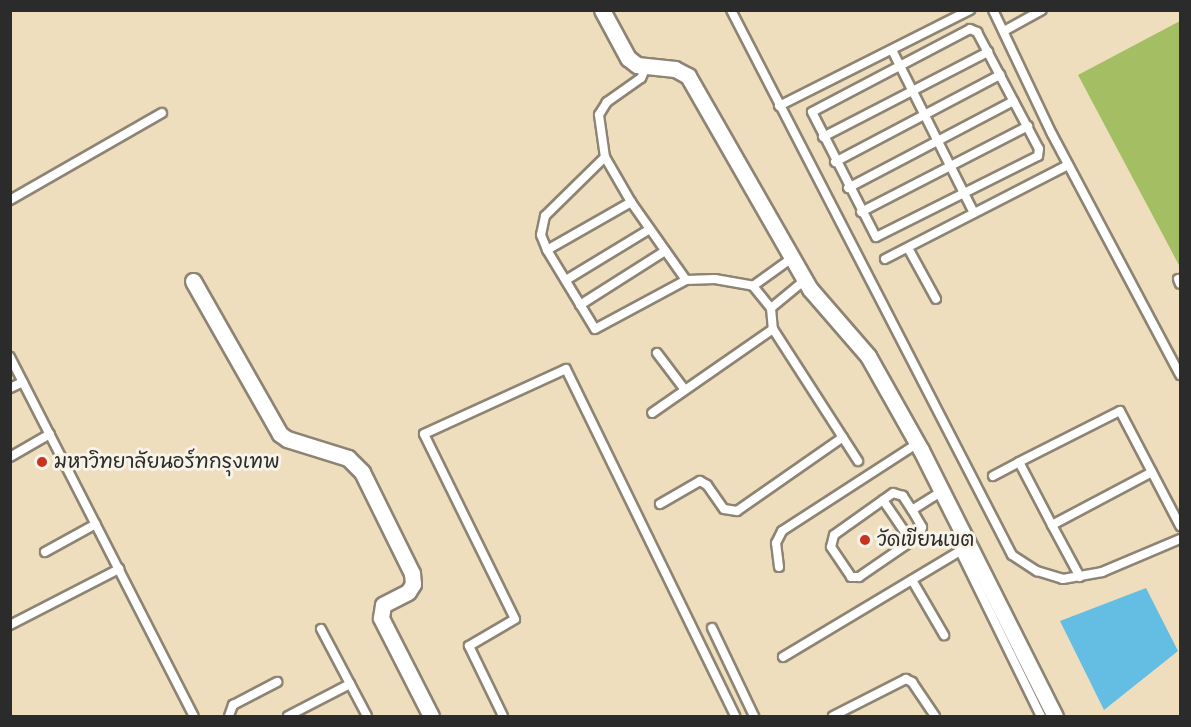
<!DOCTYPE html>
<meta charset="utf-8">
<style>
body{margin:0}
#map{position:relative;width:1191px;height:727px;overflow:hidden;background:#efdebd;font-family:"Architects Daughter","Playpen Sans Thai",sans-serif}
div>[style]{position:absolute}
.green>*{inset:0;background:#a4be64}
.water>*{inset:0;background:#64bde2}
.path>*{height:2px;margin-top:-1px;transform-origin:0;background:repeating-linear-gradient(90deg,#8d8474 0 1.5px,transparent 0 6px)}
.roads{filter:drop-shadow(2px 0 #8d8474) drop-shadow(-2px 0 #8d8474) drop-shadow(0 2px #8d8474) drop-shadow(0 -2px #8d8474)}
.lane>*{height:8px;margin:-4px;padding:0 4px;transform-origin:4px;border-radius:4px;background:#fff}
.street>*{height:15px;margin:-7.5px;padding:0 7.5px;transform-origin:7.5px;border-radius:7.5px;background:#fff}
.dots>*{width:16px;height:16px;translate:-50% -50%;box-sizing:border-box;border:3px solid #f7f3e8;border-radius:50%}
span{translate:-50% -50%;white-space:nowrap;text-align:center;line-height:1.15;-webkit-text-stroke:6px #f7f3e8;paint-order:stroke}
.poi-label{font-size:20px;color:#2b2b2b}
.left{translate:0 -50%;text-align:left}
.frame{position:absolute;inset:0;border:12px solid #2b2b2b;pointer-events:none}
</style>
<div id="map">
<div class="green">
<i style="clip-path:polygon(1180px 21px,1180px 267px,1078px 75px)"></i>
</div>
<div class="water">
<i style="clip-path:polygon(1146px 588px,1178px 651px,1104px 710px,1060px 621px)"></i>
</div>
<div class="path">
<i style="left:1173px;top:716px;width:2px"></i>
</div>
<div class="roads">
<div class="lane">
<i style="left:731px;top:10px;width:613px;rotate:62.72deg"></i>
<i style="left:1012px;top:555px;width:30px;rotate:33deg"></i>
<i style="left:1037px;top:571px;width:27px;rotate:17deg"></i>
<i style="left:1063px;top:579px;width:40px;rotate:-10deg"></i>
<i style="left:1102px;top:572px;width:85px;rotate:-22.9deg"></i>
<i style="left:993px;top:10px;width:137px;rotate:64.6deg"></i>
<i style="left:1052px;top:134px;width:273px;rotate:62deg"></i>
<i style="left:970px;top:29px;width:8px;rotate:23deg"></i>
<i style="left:977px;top:32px;width:132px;rotate:62.1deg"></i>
<i style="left:1039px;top:149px;width:7px;rotate:98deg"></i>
<i style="left:1038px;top:156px;width:181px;rotate:153.4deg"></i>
<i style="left:876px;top:237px;width:140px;rotate:-117.1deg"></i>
<i style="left:812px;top:112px;width:178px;rotate:-27.7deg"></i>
<i style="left:1004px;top:31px;width:43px;rotate:-28.9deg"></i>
<i style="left:892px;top:50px;width:182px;rotate:63.3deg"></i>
<i style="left:646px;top:67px;width:12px;rotate:114deg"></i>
<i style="left:641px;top:78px;width:42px;rotate:144.8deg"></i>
<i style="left:607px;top:102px;width:15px;rotate:122deg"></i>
<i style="left:599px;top:115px;width:42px;rotate:81.9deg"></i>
<i style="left:605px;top:157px;width:84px;rotate:135.5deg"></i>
<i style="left:545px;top:216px;width:19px;rotate:102deg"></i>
<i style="left:541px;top:235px;width:16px;rotate:68deg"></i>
<i style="left:547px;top:250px;width:92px;rotate:58.7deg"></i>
<i style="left:595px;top:329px;width:103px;rotate:-28.3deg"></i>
<i style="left:686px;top:280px;width:29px;rotate:-2deg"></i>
<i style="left:715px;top:279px;width:39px;rotate:10deg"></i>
<i style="left:753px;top:286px;width:28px;rotate:51deg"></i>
<i style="left:771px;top:308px;width:21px;rotate:85deg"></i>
<i style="left:773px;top:329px;width:147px;rotate:145.2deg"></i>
<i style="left:779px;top:106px;width:214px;rotate:-26.7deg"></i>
<i style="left:823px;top:137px;width:186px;rotate:-27.3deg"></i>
<i style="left:605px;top:157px;width:52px;rotate:60deg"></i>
<i style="left:631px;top:202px;width:95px;rotate:54.8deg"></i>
<i style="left:835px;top:162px;width:187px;rotate:-27.8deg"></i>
<i style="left:848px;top:188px;width:187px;rotate:-27.7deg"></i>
<i style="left:10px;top:200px;width:175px;rotate:-29.8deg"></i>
<i style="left:861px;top:212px;width:188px;rotate:-27.2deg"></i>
<i style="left:908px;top:248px;width:58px;rotate:61.2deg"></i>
<i style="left:547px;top:250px;width:97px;rotate:-29.7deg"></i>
<i style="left:885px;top:259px;width:206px;rotate:-27.2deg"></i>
<i style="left:1178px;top:279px;width:5px;rotate:68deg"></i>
<i style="left:566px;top:280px;width:98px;rotate:-31.3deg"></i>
<i style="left:753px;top:286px;width:48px;rotate:-35.7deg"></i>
<i style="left:580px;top:305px;width:101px;rotate:-32.4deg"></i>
<i style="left:771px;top:308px;width:44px;rotate:-39.5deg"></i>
<i style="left:773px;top:329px;width:157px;rotate:57.2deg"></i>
<i style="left:657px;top:353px;width:46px;rotate:52.9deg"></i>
<i style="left:10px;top:357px;width:403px;rotate:62.9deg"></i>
<i style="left:10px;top:388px;width:14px;rotate:-25deg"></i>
<i style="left:10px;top:457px;width:46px;rotate:-29.9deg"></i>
<i style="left:993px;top:476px;width:30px;rotate:-28deg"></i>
<i style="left:883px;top:500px;width:50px;rotate:55.7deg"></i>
<i style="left:660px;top:504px;width:46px;rotate:-29.9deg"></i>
<i style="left:700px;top:481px;width:8px;rotate:30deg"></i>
<i style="left:707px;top:485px;width:29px;rotate:55deg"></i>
<i style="left:724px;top:509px;width:13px;rotate:9deg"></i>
<i style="left:737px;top:511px;width:129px;rotate:-34.9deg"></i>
<i style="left:912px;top:510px;width:17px;rotate:-123deg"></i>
<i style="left:903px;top:496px;width:10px;rotate:-163deg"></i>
<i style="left:893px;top:493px;width:72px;rotate:144.6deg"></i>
<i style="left:834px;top:535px;width:12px;rotate:104deg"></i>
<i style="left:831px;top:547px;width:36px;rotate:56deg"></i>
<i style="left:851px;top:577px;width:8px"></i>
<i style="left:859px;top:577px;width:74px;rotate:-34.5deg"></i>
<i style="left:920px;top:535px;width:8px;rotate:-76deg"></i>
<i style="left:922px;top:527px;width:20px;rotate:-120deg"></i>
<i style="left:912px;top:510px;width:36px;rotate:-32deg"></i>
<i style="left:1052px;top:525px;width:71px;rotate:-117.6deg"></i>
<i style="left:1019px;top:462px;width:113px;rotate:-26.8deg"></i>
<i style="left:1120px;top:411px;width:130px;rotate:62.4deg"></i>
<i style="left:960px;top:551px;width:184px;rotate:63.9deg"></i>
<i style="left:45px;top:552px;width:58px;rotate:-28.8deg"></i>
<i style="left:779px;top:567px;width:24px;rotate:-97deg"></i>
<i style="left:776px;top:543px;width:13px;rotate:-63deg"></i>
<i style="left:782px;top:531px;width:162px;rotate:-32.9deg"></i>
<i style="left:1080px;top:577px;width:59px;rotate:-118.3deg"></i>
<i style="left:1052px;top:525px;width:113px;rotate:-27.9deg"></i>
<i style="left:912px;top:580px;width:64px;rotate:59.8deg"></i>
<i style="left:10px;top:625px;width:123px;rotate:-27.2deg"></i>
<i style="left:712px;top:628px;width:98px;rotate:64.5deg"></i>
<i style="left:321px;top:629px;width:98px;rotate:62.1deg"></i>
<i style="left:783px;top:657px;width:218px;rotate:-30.9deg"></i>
<i style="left:229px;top:716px;width:12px;rotate:-70deg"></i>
<i style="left:233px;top:705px;width:50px;rotate:-27.6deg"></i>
<i style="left:288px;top:716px;width:70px;rotate:-27.3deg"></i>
<i style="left:503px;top:716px;width:78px;rotate:-115.9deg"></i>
<i style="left:469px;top:646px;width:53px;rotate:-30.4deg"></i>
<i style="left:515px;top:619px;width:206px;rotate:-116.2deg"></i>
<i style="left:424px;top:434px;width:156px;rotate:-24.6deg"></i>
<i style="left:566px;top:369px;width:386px;rotate:64deg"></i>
<i style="left:833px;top:716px;width:82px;rotate:-26.9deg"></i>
<i style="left:906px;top:679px;width:7px;rotate:27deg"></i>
<i style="left:912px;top:682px;width:41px;rotate:55.9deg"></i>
</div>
<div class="street">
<i style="left:602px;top:10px;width:55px;rotate:61.6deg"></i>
<i style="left:628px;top:58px;width:11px;rotate:38deg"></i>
<i style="left:637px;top:65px;width:38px;rotate:6deg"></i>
<i style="left:675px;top:69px;width:15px;rotate:28deg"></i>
<i style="left:688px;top:76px;width:245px;rotate:60.2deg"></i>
<i style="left:810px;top:289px;width:89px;rotate:49.1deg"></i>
<i style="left:868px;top:356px;width:108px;rotate:60.6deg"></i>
<i style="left:921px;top:450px;width:298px;rotate:63.3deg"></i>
<i style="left:193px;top:281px;width:176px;rotate:60.4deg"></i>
<i style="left:280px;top:434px;width:9px;rotate:36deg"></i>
<i style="left:287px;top:439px;width:64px;rotate:17.3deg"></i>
<i style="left:348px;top:458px;width:20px;rotate:45deg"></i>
<i style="left:362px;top:472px;width:113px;rotate:63.7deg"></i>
<i style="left:412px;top:573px;width:11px;rotate:85deg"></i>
<i style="left:413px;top:584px;width:9px;rotate:122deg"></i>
<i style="left:408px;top:592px;width:28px;rotate:153deg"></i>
<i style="left:383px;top:605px;width:13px;rotate:99deg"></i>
<i style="left:381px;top:618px;width:110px;rotate:63deg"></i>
</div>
</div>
<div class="dots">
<i style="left:42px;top:462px;background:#c8321e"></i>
<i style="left:865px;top:540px;background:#c8321e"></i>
</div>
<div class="poi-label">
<span class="left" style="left:54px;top:462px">มหาวิทยาลัยนอร์ทกรุงเทพ</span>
<span class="left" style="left:877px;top:540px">วัดเขียนเขต</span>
</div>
<div class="frame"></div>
</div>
